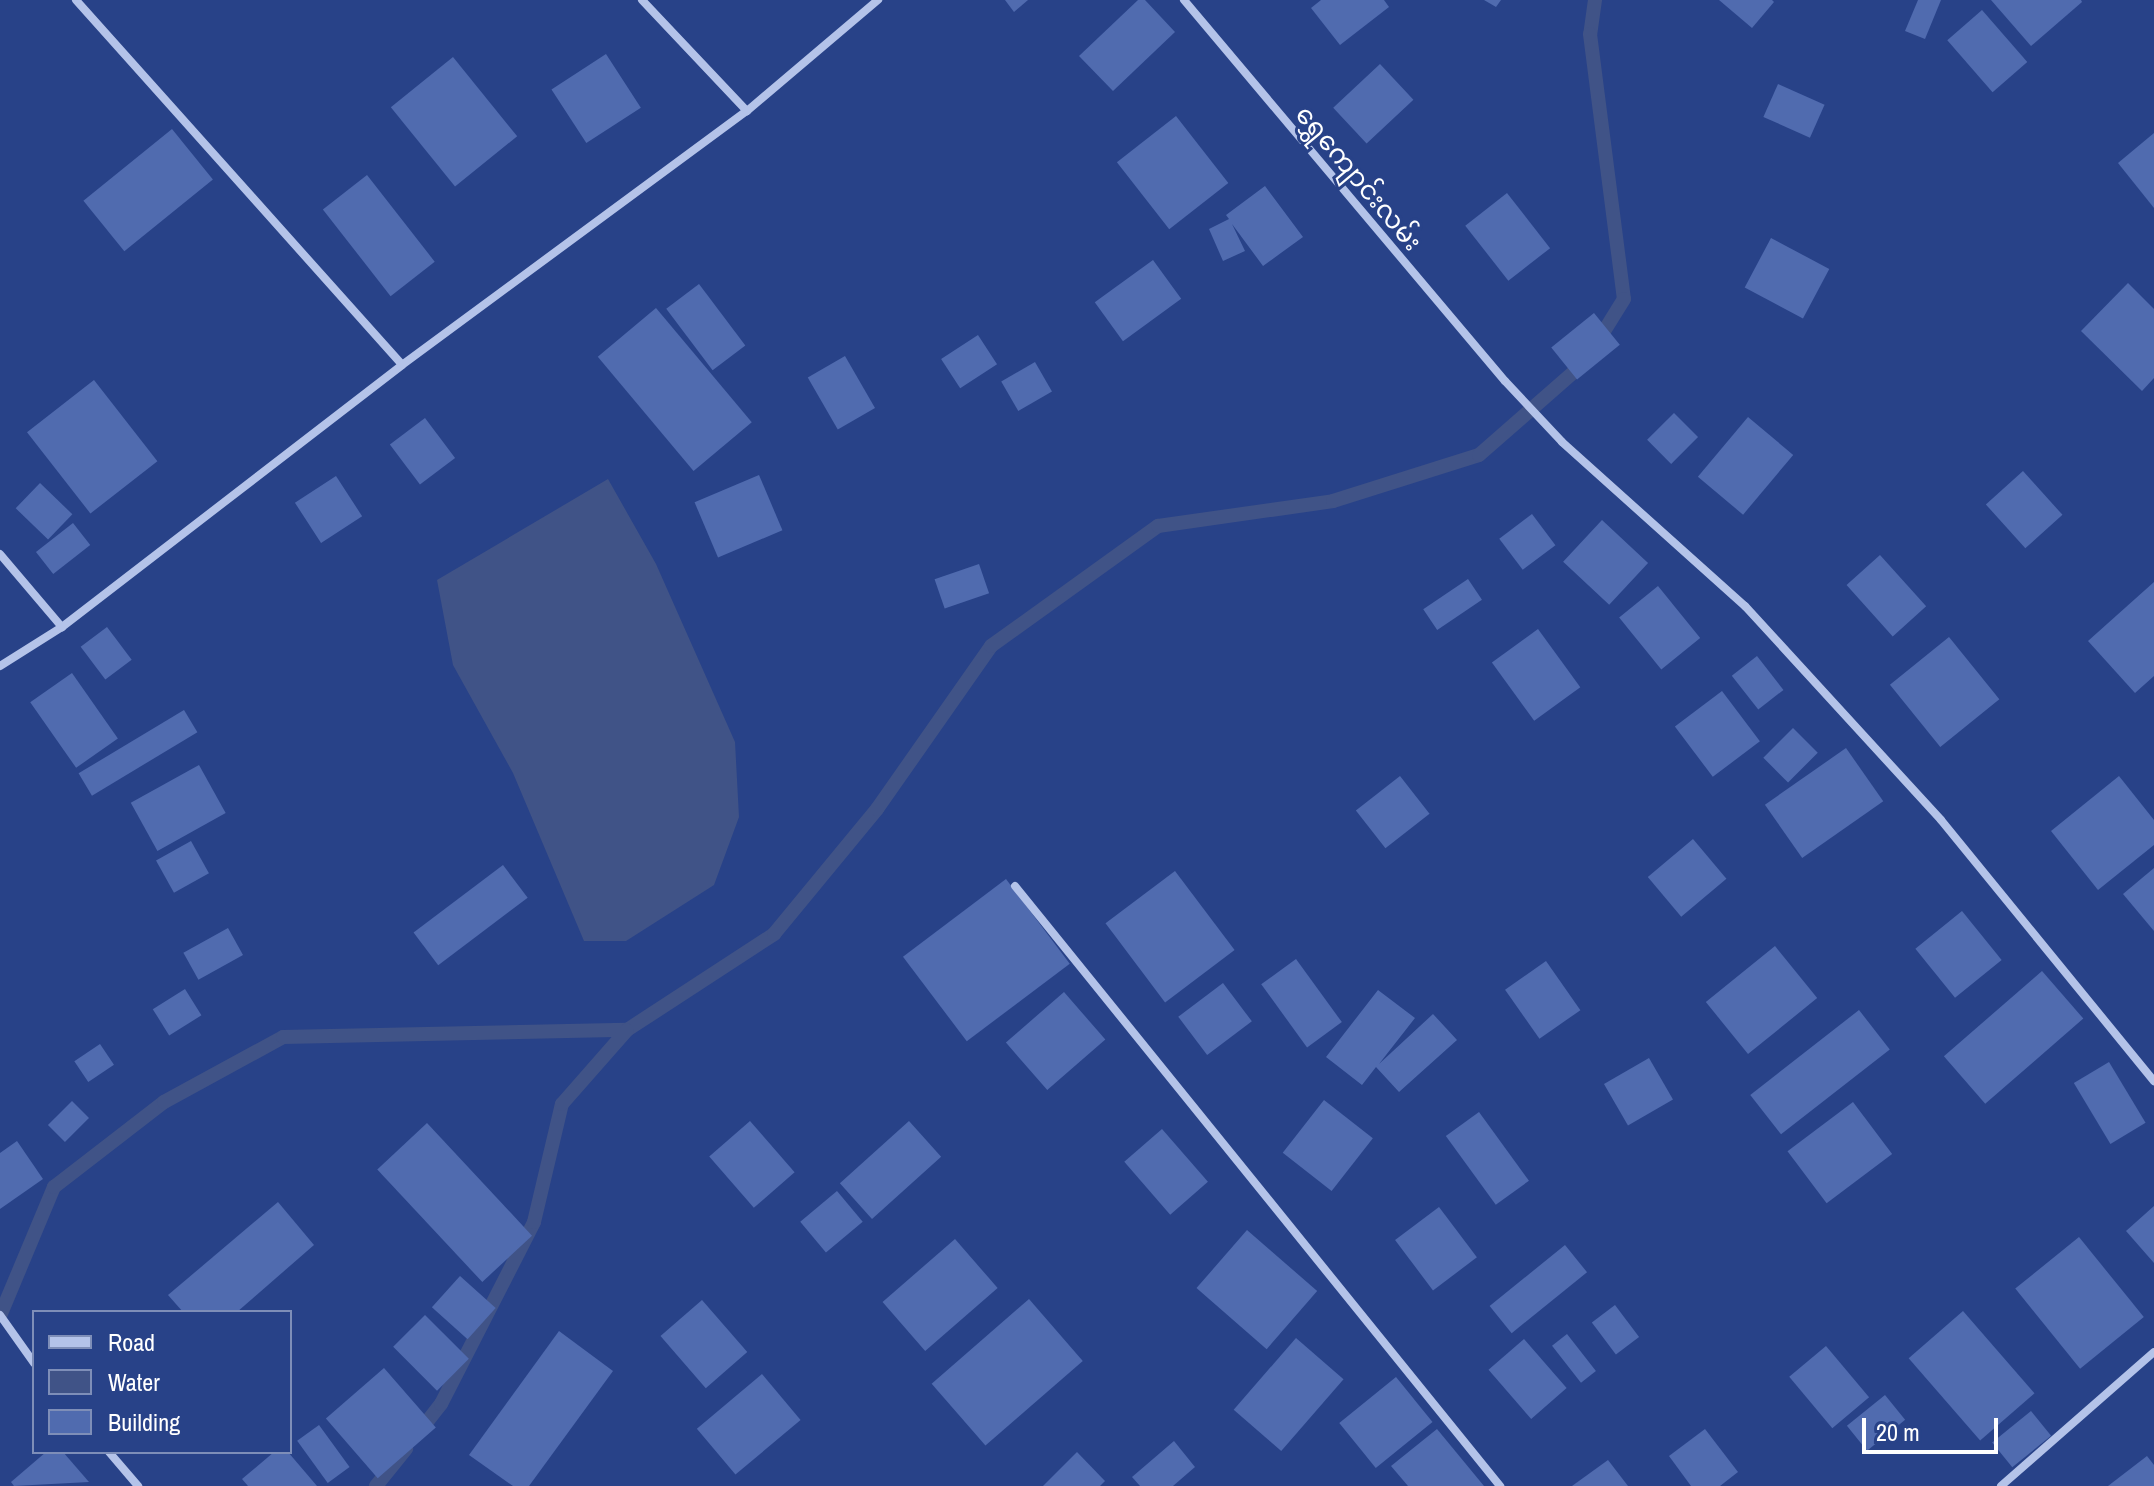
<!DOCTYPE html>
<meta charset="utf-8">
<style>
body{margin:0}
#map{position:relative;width:2154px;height:1486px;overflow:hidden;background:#284288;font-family:"Archivo Narrow","Noto Sans Myanmar",sans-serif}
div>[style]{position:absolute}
.water>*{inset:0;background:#405387}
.stream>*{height:14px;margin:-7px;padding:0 7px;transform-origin:7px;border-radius:7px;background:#405387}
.building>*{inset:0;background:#506baf;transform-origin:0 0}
.street>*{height:8px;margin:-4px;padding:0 4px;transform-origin:4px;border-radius:4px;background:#b4c3e9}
span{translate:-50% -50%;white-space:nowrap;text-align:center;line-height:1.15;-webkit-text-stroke:6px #284288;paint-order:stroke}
.street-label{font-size:26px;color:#fff}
.legend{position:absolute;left:32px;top:1310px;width:260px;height:144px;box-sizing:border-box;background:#284288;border:2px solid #7e8eb8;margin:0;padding:10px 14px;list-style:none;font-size:24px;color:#fff}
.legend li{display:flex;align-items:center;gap:16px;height:40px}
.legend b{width:40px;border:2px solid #7e8eb8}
.scale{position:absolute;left:1862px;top:1418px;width:136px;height:36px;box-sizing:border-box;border:4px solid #fff;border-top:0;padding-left:10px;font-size:24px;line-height:28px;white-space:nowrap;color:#fff;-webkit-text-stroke:6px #284288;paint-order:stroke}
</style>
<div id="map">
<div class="water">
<i style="clip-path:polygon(608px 479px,656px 564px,735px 742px,739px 817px,714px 885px,626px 941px,584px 941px,513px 773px,453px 665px,437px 580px)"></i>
</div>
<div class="stream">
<i style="left:1595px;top:0;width:34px;rotate:98deg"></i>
<i style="left:1590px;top:34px;width:267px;rotate:82.7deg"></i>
<i style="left:1624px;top:299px;width:49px;rotate:121.8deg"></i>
<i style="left:0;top:1316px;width:140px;rotate:-67.3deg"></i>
<i style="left:54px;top:1187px;width:139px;rotate:-37.7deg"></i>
<i style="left:164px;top:1102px;width:136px;rotate:-28.6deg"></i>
<i style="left:283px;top:1037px;width:344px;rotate:-1.2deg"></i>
<i style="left:627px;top:1030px;width:176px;rotate:-33.1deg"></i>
<i style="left:774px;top:934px;width:162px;rotate:-50.5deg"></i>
<i style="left:877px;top:809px;width:199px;rotate:-55deg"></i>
<i style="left:991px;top:646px;width:206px;rotate:-35.7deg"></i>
<i style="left:1158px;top:526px;width:177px;rotate:-8.1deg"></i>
<i style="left:1333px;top:501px;width:153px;rotate:-17.5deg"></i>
<i style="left:1479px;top:455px;width:140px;rotate:-41.2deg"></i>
<i style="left:419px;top:1432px;width:36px;rotate:-52deg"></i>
<i style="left:441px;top:1404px;width:204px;rotate:-62.9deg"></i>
<i style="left:534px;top:1222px;width:121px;rotate:-76.7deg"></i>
<i style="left:562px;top:1104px;width:98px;rotate:-48.7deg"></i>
<i style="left:376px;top:1486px;width:48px;rotate:-51deg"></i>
</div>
<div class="building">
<i style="clip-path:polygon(1005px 0,1028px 0,1014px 12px)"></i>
<i style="clip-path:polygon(1138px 0,1145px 0,1175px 32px,1113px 91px,1079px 56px)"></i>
<i style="clip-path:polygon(1321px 0,1384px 0,1389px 7px,1340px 45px,1311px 8px)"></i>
<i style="clip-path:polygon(1484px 0,1501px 0,1496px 7px)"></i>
<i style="clip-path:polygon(1719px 0,1772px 0,1774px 2px,1752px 28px)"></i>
<i style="clip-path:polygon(1918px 0,1941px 0,1925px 39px,1905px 31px)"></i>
<i style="clip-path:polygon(1991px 0,2081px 0,2082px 2px,2031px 46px)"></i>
<i style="left:1982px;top:10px;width:69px;height:46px;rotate:49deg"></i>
<i style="left:606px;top:54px;width:64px;height:65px;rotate:57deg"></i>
<i style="left:453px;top:57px;width:102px;height:80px;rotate:51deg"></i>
<i style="left:1380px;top:64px;width:49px;height:64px;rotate:47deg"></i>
<i style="left:1778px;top:84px;width:51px;height:36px;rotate:24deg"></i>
<i style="left:1176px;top:116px;width:85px;height:75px;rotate:52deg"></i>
<i style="left:172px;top:129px;width:65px;height:114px;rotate:51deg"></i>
<i style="clip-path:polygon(2154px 133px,2154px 208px,2118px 163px)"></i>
<i style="left:367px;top:175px;width:110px;height:56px;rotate:52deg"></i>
<i style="clip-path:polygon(1265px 186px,1303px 237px,1263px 266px,1232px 224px,1245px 251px,1223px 261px,1209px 229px,1229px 219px,1226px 215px)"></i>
<i style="left:1507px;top:193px;width:70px;height:53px;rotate:52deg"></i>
<i style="left:1771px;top:238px;width:66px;height:56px;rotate:28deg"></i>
<i style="left:1153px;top:260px;width:48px;height:72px;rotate:54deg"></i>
<i style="clip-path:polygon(2128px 283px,2154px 309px,2154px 378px,2142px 391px,2081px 331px)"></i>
<i style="left:699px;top:284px;width:77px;height:41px;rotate:53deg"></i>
<i style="left:656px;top:308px;width:149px;height:76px;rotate:50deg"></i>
<i style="left:1594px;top:313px;width:41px;height:55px;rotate:51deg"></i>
<i style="left:978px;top:335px;width:35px;height:44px;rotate:57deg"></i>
<i style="left:845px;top:356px;width:60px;height:43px;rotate:60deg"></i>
<i style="left:1035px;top:362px;width:34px;height:39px;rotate:60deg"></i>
<i style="left:94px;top:380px;width:103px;height:85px;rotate:52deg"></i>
<i style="left:1674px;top:413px;width:34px;height:38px;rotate:45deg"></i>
<i style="left:1748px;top:417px;width:59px;height:78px;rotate:40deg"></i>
<i style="left:425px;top:418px;width:50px;height:44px;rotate:53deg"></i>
<i style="left:2023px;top:471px;width:59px;height:50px;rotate:48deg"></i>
<i style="left:759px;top:475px;width:60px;height:70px;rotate:67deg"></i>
<i style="left:336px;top:476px;width:48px;height:49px;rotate:57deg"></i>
<i style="left:40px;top:483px;width:45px;height:35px;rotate:44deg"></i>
<i style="left:1532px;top:514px;width:39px;height:41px;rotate:53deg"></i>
<i style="left:1602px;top:520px;width:63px;height:57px;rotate:43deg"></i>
<i style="left:73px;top:523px;width:28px;height:47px;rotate:52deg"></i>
<i style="left:1880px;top:555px;width:69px;height:45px;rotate:48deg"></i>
<i style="left:979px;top:564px;width:31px;height:47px;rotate:71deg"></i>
<i style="left:1468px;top:579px;width:25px;height:54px;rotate:56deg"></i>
<i style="clip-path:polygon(2154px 582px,2154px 676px,2135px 693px,2088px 641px)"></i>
<i style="left:1658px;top:586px;width:67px;height:50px;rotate:51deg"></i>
<i style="left:107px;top:627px;width:41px;height:33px;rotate:53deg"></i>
<i style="left:1538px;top:629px;width:72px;height:57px;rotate:54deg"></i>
<i style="left:1949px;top:637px;width:80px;height:76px;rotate:51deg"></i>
<i style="left:1757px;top:656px;width:43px;height:32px;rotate:52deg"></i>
<i style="left:72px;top:673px;width:80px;height:51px;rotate:55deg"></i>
<i style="left:1722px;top:691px;width:63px;height:59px;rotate:53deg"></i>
<i style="left:184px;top:710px;width:26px;height:123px;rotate:59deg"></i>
<i style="left:1793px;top:728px;width:35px;height:42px;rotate:45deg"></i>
<i style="left:1846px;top:748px;width:65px;height:99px;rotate:55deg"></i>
<i style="left:199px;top:765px;width:55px;height:78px;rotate:61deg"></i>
<i style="left:1400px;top:776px;width:48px;height:56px;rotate:52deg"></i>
<i style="clip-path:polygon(2119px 776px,2154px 820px,2154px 845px,2098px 890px,2051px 831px)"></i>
<i style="left:1693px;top:839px;width:52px;height:59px;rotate:50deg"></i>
<i style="left:191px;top:841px;width:37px;height:40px;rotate:61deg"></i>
<i style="left:503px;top:865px;width:41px;height:112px;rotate:53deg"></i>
<i style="clip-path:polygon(2154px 868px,2154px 931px,2123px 894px)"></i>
<i style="left:1175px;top:871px;width:99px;height:87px;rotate:53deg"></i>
<i style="left:1006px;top:879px;width:106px;height:129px;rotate:53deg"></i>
<i style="left:1962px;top:911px;width:63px;height:60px;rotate:51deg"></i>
<i style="left:228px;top:928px;width:31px;height:51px;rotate:61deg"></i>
<i style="left:1775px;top:946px;width:67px;height:89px;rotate:51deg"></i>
<i style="left:1296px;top:959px;width:78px;height:43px;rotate:54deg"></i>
<i style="left:1546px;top:961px;width:60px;height:50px;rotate:55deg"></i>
<i style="left:2042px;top:971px;width:63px;height:130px;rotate:49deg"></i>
<i style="left:1223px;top:983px;width:48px;height:56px;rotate:53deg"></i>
<i style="left:185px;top:989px;width:31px;height:38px;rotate:58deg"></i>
<i style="clip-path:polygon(1378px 990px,1415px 1018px,1379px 1064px,1433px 1014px,1457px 1040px,1399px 1092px,1376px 1067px,1362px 1085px,1326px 1057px)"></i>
<i style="left:1064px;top:992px;width:63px;height:77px;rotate:49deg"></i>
<i style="left:1859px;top:1010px;width:50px;height:138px;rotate:52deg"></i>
<i style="left:100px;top:1044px;width:25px;height:31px;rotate:56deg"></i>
<i style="left:1649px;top:1058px;width:48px;height:52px;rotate:60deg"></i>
<i style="left:2109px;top:1062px;width:71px;height:41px;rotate:59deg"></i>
<i style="left:1324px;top:1100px;width:62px;height:67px;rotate:38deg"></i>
<i style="left:72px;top:1101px;width:24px;height:34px;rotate:45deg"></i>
<i style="left:1853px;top:1102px;width:65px;height:82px;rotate:53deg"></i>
<i style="left:1479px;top:1112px;width:85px;height:41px;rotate:54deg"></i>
<i style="left:750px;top:1121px;width:68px;height:54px;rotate:49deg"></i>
<i style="left:909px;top:1121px;width:48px;height:93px;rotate:48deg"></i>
<i style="left:427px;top:1123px;width:154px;height:68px;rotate:47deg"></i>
<i style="left:1162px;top:1129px;width:70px;height:50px;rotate:49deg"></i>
<i style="clip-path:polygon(17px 1141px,43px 1179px,0 1209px,0 1153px)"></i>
<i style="left:837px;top:1191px;width:40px;height:48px;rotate:50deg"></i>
<i style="clip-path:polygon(278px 1202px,314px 1245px,237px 1312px,183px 1312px,168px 1295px)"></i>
<i style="clip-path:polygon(2154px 1206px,2154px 1263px,2126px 1231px)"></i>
<i style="left:1439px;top:1207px;width:63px;height:55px;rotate:53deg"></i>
<i style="left:1247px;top:1230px;width:93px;height:77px;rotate:41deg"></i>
<i style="left:2079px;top:1237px;width:103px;height:82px;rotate:51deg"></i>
<i style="left:955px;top:1239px;width:65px;height:96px;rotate:49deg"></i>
<i style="left:1565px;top:1245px;width:35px;height:97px;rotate:51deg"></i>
<i style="left:460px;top:1276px;width:48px;height:42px;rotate:42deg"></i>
<i style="left:1029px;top:1299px;width:82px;height:129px;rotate:49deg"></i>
<i style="left:702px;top:1300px;width:69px;height:55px;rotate:49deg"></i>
<i style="left:1615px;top:1305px;width:40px;height:29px;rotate:53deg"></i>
<i style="left:1963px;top:1311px;width:109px;height:72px;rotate:49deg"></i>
<i style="left:425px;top:1315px;width:62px;height:45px;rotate:45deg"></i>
<i style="clip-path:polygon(559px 1331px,613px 1371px,529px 1486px,513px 1486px,469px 1455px)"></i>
<i style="left:1567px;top:1334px;width:47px;height:19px;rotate:52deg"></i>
<i style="left:1296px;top:1338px;width:63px;height:95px;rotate:41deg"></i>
<i style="left:1524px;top:1339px;width:65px;height:47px;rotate:49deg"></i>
<i style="left:1826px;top:1346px;width:67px;height:48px;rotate:50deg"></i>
<i style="left:384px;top:1368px;width:79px;height:77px;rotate:49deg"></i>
<i style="left:762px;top:1374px;width:60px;height:85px;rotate:50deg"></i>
<i style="left:1396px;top:1377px;width:58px;height:73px;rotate:51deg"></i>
<i style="left:1885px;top:1395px;width:32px;height:49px;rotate:51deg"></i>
<i style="left:2031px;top:1411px;width:32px;height:50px;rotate:51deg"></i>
<i style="left:319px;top:1425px;width:52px;height:27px;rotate:54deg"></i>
<i style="clip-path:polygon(1437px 1429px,1484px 1486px,1408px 1486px,1391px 1466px)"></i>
<i style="clip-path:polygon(1705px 1429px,1738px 1472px,1720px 1486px,1691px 1486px,1669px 1456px)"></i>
<i style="clip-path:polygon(1174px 1441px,1195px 1467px,1173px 1486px,1140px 1486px,1132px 1477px)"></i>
<i style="clip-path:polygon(46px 1452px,63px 1452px,89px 1482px,14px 1486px,11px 1482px)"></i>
<i style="clip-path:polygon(274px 1452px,288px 1452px,317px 1486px,248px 1486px,242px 1479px)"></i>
<i style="clip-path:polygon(1077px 1452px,1105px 1481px,1100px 1486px,1043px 1486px)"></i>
<i style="clip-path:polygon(2147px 1456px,2154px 1465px,2154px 1486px,2108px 1486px)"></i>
<i style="clip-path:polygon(1608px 1460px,1628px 1486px,1572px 1486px)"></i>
</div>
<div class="street">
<i style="left:76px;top:0;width:489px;rotate:48.2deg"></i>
<i style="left:642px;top:0;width:153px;rotate:46.6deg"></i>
<i style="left:1184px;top:0;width:498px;rotate:49.9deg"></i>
<i style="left:1505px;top:381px;width:83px;rotate:46.9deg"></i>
<i style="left:1562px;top:442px;width:246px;rotate:41.9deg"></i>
<i style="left:1745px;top:606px;width:290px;rotate:47.5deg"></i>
<i style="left:1941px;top:820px;width:337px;rotate:50.8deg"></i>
<i style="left:0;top:554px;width:96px;rotate:49.7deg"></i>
<i style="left:0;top:666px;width:73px;rotate:-32.2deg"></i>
<i style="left:62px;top:627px;width:429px;rotate:-37.6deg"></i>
<i style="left:402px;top:365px;width:428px;rotate:-36.4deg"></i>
<i style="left:747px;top:111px;width:172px;rotate:-40.3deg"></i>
<i style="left:1015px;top:886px;width:772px;rotate:51.05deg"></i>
<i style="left:0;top:1315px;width:59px;rotate:54.7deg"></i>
<i style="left:109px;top:1452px;width:45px;rotate:49.5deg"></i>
<i style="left:2001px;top:1486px;width:203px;rotate:-41.2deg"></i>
</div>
<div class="street-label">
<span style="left:1359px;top:178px;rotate:50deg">ရွှေကျောင်းလမ်း</span>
</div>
<ul class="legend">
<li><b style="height:10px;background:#b4c3e9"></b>Road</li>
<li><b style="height:22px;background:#405387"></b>Water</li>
<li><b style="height:22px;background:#506baf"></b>Building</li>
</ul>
<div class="scale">20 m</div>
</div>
